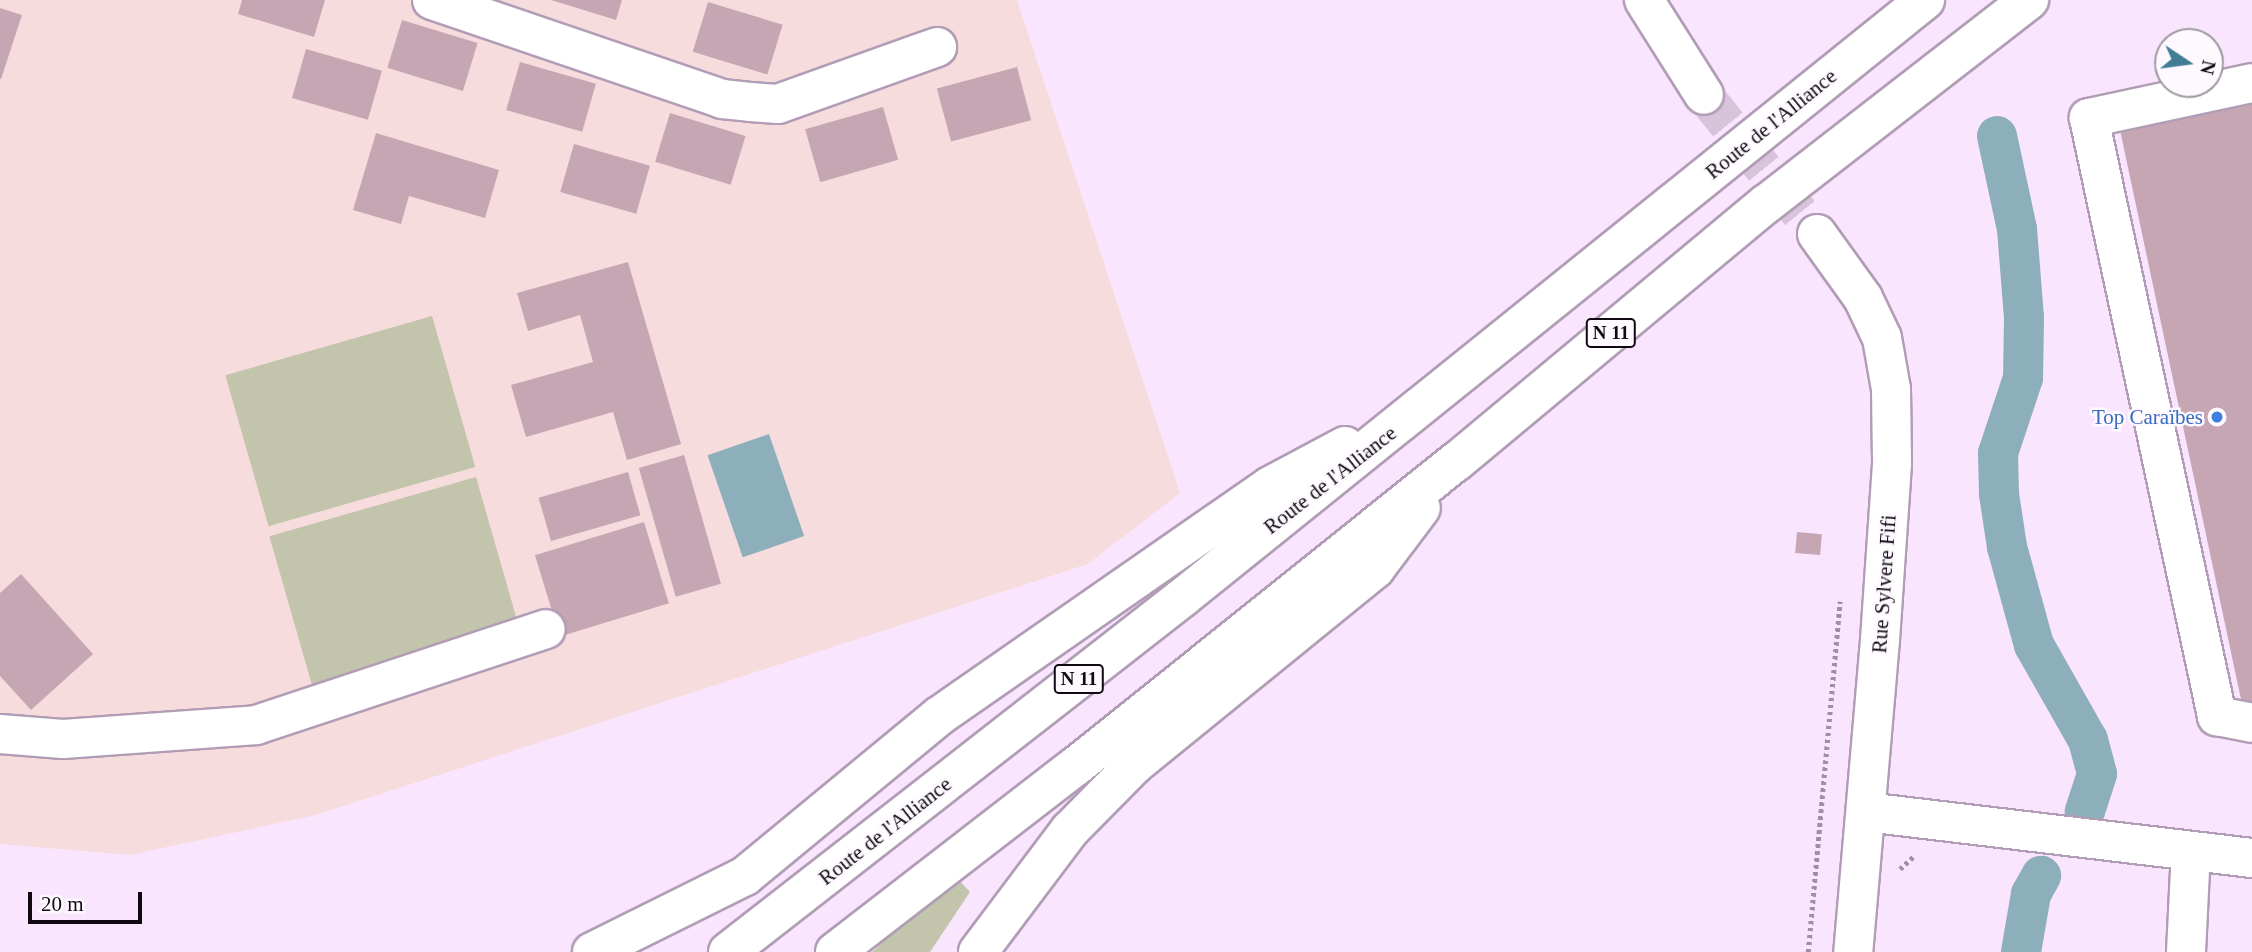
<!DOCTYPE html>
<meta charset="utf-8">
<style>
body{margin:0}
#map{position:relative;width:2252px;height:952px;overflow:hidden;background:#fae5ff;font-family:"Times New Roman",serif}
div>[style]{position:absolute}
.industrial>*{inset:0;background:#f7dcdd}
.green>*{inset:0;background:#c2c4ab;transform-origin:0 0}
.water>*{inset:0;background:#8dafbb;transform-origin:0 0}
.canal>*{height:40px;margin:-20px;padding:0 20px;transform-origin:20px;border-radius:20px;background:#8dafbb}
.building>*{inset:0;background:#c6a6b3;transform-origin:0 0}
.minor-tunnel>*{height:38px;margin-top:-19px;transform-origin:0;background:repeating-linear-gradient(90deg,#d7c4db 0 38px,transparent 0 57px)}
.path>*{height:4.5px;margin-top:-2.25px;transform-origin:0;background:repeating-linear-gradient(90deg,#9f8fa2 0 3.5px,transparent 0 7px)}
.roads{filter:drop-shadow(2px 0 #b19db5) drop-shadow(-2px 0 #b19db5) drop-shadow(0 2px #b19db5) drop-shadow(0 -2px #b19db5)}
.minor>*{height:38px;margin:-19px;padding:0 19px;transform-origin:19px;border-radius:19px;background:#fff}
.highway>*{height:38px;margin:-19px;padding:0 19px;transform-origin:19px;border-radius:19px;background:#fff}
.dots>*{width:19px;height:19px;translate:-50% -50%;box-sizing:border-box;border:4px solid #fdf9fe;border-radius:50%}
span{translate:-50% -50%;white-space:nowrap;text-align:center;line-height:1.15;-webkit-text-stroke:5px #fdf9fe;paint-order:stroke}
.shield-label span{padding:2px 5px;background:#fdf9fe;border:2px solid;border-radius:5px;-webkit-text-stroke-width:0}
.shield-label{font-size:19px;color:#100912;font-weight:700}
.street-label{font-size:21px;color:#100912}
.shop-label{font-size:21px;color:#366cbe}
.right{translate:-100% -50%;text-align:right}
.north{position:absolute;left:2154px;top:28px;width:70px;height:70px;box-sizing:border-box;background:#fdf9fe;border:2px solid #9e99a0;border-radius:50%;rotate:103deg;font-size:19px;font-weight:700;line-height:28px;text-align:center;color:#100912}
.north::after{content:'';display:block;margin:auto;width:24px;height:32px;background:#417d95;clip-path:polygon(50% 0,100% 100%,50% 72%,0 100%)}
.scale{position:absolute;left:28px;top:892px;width:114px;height:32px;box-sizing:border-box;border:4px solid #100912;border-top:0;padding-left:9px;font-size:21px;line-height:24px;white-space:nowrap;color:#100912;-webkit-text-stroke:5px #fdf9fe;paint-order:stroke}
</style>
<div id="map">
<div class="industrial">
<i style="clip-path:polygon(0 0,1017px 0,1180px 493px,1088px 564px,316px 815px,130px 855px,0 844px)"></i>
</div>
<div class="green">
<i style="left:432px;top:316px;width:157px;height:215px;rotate:74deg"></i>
<i style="left:476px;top:477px;width:157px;height:215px;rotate:74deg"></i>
<i style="clip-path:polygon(956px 877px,970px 892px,930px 952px,872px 952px)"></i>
</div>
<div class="water">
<i style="left:769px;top:434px;width:108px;height:65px;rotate:71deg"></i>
</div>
<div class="canal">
<i style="left:1997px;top:136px;width:95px;rotate:77.9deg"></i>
<i style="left:2017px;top:229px;width:88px;rotate:85.5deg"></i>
<i style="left:2024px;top:317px;width:61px;rotate:90.9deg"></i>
<i style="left:2023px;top:378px;width:79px;rotate:108.4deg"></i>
<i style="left:1998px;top:453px;width:41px;rotate:88.6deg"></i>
<i style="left:1999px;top:494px;width:54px;rotate:81.4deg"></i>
<i style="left:2007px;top:547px;width:102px;rotate:74.6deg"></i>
<i style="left:2034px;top:645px;width:109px;rotate:60.4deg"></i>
<i style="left:2088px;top:740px;width:35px;rotate:75deg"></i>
<i style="left:2097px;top:774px;width:40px;rotate:108deg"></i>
<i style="left:2021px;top:952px;width:59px;rotate:-80.2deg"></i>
<i style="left:2031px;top:894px;width:21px;rotate:-61deg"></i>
</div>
<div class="building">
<i style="clip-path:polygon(242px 0,325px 0,314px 37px,238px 14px)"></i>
<i style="clip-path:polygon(551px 0,622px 0,616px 20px)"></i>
<i style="left:708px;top:2px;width:78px;height:52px;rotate:17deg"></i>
<i style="clip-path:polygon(0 8px,22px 15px,1px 79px,0 79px)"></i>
<i style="left:402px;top:20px;width:79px;height:50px;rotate:17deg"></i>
<i style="left:306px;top:49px;width:79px;height:51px;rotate:16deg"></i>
<i style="left:520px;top:62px;width:79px;height:50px;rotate:16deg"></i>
<i style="left:1017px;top:67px;width:55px;height:83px;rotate:75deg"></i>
<i style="clip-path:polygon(2252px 101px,2252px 705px,2242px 704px,2120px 130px)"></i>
<i style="left:883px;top:107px;width:55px;height:81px;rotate:74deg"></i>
<i style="left:670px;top:113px;width:79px;height:51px;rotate:17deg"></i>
<i style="clip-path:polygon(376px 133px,499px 170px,485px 218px,409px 196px,401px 224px,353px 210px)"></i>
<i style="left:574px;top:144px;width:79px;height:50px;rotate:16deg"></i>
<i style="clip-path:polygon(628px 262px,681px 444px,627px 460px,613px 412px,526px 437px,511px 385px,593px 362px,580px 315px,528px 331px,517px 293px)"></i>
<i style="left:684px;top:455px;width:134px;height:47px;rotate:74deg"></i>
<i style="left:628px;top:472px;width:45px;height:93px;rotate:74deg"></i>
<i style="left:644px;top:522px;width:85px;height:114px;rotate:73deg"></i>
<i style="left:1797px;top:532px;width:25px;height:21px;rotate:5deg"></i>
<i style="clip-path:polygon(21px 574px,93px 654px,31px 710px,0 676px,0 593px)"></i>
</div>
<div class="minor-tunnel">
<i style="left:1704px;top:95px;width:179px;rotate:50.9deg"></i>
</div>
<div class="path">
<i style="left:1900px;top:869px;width:19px;rotate:-43deg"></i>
<i style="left:1808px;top:952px;width:352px;rotate:-84.8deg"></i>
</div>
<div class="roads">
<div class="minor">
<i style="left:432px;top:0;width:306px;rotate:18.8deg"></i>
<i style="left:722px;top:99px;width:28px;rotate:6deg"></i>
<i style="left:750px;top:102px;width:28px;rotate:4deg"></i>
<i style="left:778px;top:104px;width:169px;rotate:-19.7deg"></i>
<i style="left:1644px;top:0;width:112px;rotate:57.7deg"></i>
<i style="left:2252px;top:83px;width:167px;rotate:167.9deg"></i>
<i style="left:2089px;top:118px;width:612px;rotate:77.92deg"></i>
<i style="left:2217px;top:716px;width:36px;rotate:11deg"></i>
<i style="left:1817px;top:234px;width:79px;rotate:54.3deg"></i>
<i style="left:1863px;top:298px;width:44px;rotate:64.6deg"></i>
<i style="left:1882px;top:338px;width:52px;rotate:80deg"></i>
<i style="left:1891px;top:389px;width:75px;rotate:89.2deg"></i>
<i style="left:1892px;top:464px;width:176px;rotate:93.9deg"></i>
<i style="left:1880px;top:640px;width:313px;rotate:94.9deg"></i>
<i style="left:0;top:734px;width:63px;rotate:4.5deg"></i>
<i style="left:63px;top:739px;width:194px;rotate:-4.1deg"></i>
<i style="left:256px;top:725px;width:305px;rotate:-18.3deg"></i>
<i style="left:1866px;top:812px;width:389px;rotate:6.8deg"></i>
<i style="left:2186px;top:952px;width:101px;rotate:-87.2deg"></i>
</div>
<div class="highway">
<i style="left:592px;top:952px;width:171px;rotate:-26.4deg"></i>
<i style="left:745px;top:876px;width:251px;rotate:-39.5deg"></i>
<i style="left:939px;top:716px;width:403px;rotate:-34.8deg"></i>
<i style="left:1270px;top:486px;width:85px;rotate:-28.1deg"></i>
<i style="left:728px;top:952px;width:576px;rotate:-37.94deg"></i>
<i style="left:1182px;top:598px;width:954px;rotate:-38.83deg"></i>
<i style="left:835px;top:952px;width:304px;rotate:-37.7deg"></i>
<i style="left:1076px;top:766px;width:487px;rotate:-38.7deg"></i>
<i style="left:1456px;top:462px;width:403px;rotate:-39.8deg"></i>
<i style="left:1766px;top:204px;width:333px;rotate:-37.8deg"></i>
<i style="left:978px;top:952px;width:153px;rotate:-53deg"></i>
<i style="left:1070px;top:830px;width:91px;rotate:-45.4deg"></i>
<i style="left:1134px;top:765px;width:311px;rotate:-39.1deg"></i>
<i style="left:1375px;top:569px;width:76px;rotate:-53deg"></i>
</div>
</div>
<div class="dots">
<i style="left:2217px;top:417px;background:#3f7fe0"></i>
</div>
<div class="shield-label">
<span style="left:1611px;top:333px">N 11</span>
<span style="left:1079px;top:679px">N 11</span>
</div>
<div class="street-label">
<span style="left:1771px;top:124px;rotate:-39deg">Route de l'Alliance</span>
<span style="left:1330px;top:480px;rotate:-38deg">Route de l'Alliance</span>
<span style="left:1884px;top:584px;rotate:-86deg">Rue Sylvere Fifi</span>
<span style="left:885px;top:831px;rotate:-38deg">Route de l'Alliance</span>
</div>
<div class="shop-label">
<span class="right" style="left:2203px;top:417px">Top Caraïbes</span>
</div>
<div class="north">N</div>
<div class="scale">20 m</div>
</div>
